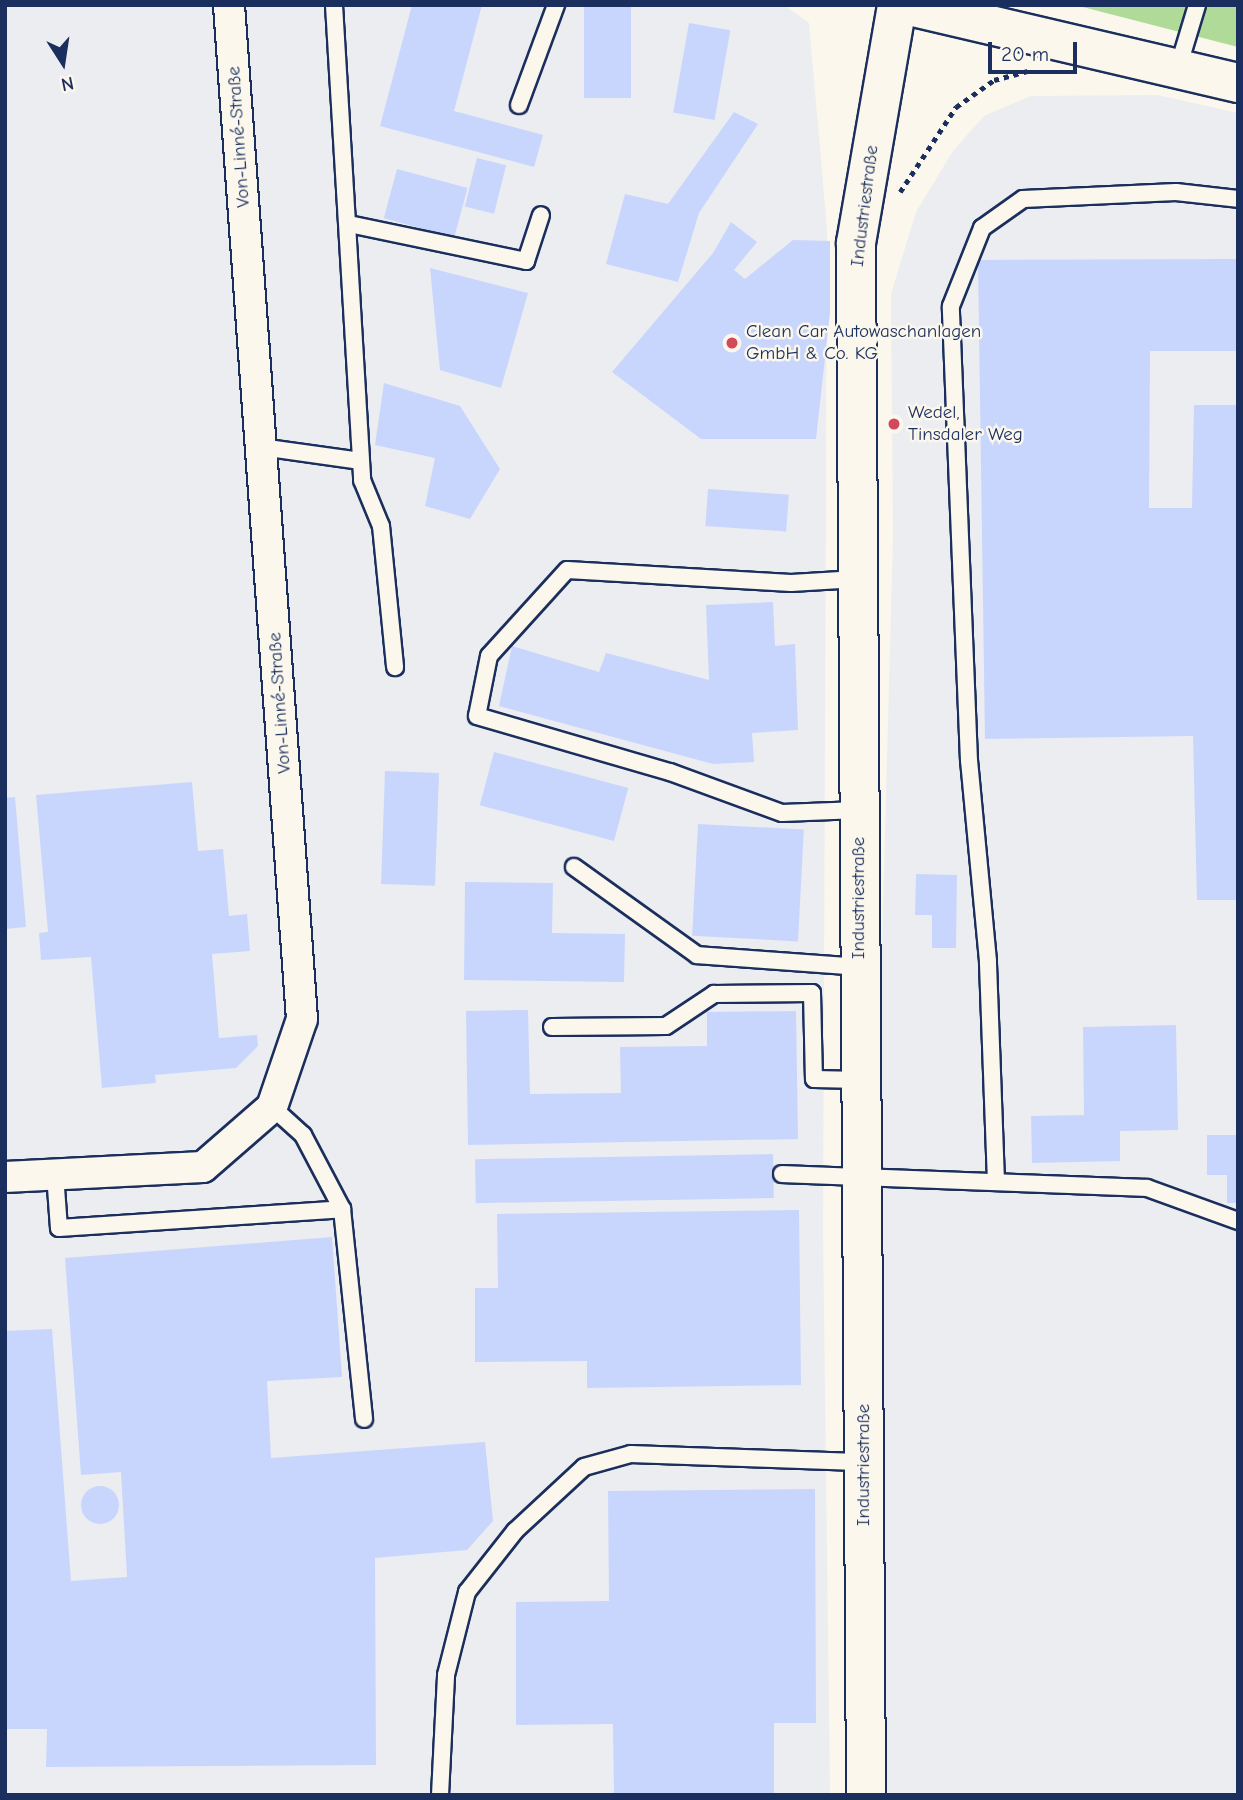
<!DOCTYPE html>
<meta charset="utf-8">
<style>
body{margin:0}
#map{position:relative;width:1243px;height:1800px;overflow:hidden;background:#fbf7ec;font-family:"Comic Neue",sans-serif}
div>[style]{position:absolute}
.built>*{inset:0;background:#ecedf1}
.green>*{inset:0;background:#afda98}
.building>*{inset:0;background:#c8d6fd;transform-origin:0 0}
.round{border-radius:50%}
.path>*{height:4.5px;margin-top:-2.25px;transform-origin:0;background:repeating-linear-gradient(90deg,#1b2f5e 0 5px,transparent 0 10px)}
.roads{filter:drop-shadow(2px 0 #1b2f5e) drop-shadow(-2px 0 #1b2f5e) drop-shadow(0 2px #1b2f5e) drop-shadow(0 -2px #1b2f5e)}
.lane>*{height:16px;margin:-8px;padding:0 8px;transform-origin:8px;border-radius:8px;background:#fbf7ec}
.street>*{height:30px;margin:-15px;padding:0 15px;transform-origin:15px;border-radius:15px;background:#fbf7ec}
.secondary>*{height:38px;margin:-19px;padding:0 19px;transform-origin:19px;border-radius:19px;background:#fbf7ec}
.dots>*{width:19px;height:19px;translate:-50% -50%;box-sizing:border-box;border:4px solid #fbf7ec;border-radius:50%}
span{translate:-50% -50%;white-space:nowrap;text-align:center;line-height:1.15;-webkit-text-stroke:5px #fbf7ec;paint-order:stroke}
.street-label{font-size:19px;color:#1b2f5e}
.poi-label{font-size:19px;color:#1b2f5e}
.left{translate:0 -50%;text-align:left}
.frame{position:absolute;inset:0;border:7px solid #1b2f5e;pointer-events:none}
.north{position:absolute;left:28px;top:28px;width:70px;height:70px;-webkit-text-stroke:5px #fbf7ec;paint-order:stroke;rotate:168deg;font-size:19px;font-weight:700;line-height:28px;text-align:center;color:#1b2f5e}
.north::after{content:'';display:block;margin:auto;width:24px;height:32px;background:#1b2f5e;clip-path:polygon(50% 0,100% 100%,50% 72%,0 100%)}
.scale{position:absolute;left:988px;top:42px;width:89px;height:32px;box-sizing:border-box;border:4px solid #1b2f5e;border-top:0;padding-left:9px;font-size:21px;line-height:24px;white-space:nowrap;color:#1b2f5e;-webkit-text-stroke:5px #fbf7ec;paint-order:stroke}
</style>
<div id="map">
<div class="built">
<i style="clip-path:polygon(5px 5px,784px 5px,809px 23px,827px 229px,823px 1231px,830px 1795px,5px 1795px)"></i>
<i style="clip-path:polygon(1157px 95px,1238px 113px,1238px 1795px,859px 1795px,893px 538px,891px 294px,916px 212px,953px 151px,984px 116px,1031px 96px)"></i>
</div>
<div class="green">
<i style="clip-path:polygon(1075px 5px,1238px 5px,1238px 47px)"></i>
</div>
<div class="building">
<i style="clip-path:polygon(412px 5px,482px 5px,454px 111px,543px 135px,534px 167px,380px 126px)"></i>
<i style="left:584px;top:5px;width:47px;height:93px"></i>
<i style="left:689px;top:23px;width:42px;height:91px;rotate:10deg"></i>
<i style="clip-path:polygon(734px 112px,758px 124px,699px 213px,678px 282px,606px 264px,625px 194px,668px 204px)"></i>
<i style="left:477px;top:158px;width:30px;height:50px;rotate:14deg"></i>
<i style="left:397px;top:169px;width:73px;height:51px;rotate:15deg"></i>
<i style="clip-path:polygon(731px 222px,757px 242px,734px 270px,745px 279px,793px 240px,830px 241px,830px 313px,816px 439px,701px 439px,612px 372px,713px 253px)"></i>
<i style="clip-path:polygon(1238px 259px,1238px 351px,1150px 351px,1149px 508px,1192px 508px,1194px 405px,1238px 405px,1238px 900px,1197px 900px,1193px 736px,985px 739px,978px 260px)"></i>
<i style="clip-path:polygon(430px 268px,528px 293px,501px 388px,440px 370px)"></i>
<i style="clip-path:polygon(384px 383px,460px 406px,500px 469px,470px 519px,425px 506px,435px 458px,375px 445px)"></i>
<i style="left:708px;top:489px;width:81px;height:37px;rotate:4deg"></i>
<i style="clip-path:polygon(773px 602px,775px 646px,795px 644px,798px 730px,752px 733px,754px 762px,713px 764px,499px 706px,512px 646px,599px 672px,606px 653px,709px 680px,706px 605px)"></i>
<i style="left:494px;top:752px;width:139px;height:55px;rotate:15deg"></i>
<i style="left:385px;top:771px;width:54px;height:113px;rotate:2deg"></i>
<i style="clip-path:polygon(192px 782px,198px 851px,223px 849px,229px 916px,247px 914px,250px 951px,212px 954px,219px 1038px,257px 1035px,258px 1046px,236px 1068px,155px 1075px,156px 1083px,102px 1088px,91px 957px,41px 960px,39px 933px,48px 932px,36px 795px)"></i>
<i style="clip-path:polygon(15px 797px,26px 927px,5px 929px,5px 798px)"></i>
<i style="left:698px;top:824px;width:106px;height:112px;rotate:3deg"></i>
<i style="clip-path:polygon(916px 874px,957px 875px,956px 948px,932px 948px,932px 915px,915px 915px)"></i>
<i style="clip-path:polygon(465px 882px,553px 883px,552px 933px,625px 934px,624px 982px,464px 980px)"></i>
<i style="clip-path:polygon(528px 1010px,530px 1094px,621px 1093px,620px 1047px,707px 1046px,707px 1012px,796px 1011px,798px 1139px,468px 1145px,466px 1011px)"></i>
<i style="clip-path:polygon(1176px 1025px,1178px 1130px,1120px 1131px,1120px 1161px,1032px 1163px,1031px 1116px,1084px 1115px,1083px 1027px)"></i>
<i style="clip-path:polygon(1207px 1135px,1238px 1135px,1238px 1203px,1227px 1203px,1227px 1175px,1207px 1175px)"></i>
<i style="left:773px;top:1154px;width:44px;height:298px;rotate:89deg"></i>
<i style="clip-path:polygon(799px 1210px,801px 1385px,587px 1388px,587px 1361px,475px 1362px,475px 1288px,498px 1288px,497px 1214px)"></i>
<i style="clip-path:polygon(332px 1237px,342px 1377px,267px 1381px,271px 1458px,485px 1442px,493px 1521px,467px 1550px,375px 1558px,376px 1765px,46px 1767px,47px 1729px,5px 1729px,5px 1331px,52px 1329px,71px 1581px,127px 1577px,121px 1472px,81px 1475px,65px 1258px)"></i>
<i class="round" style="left:81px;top:1486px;width:38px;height:38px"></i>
<i style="clip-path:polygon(815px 1489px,816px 1723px,774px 1723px,774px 1795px,614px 1795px,613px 1724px,516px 1725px,516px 1602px,609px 1601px,608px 1491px)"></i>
</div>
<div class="path">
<i style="left:900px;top:192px;width:102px;rotate:-56.6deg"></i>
<i style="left:956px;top:107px;width:47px;rotate:-35.4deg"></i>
<i style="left:994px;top:80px;width:38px;rotate:-15deg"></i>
</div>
<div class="roads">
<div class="lane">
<i style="left:334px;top:5px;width:476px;rotate:86.6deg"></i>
<i style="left:362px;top:480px;width:50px;rotate:67.6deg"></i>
<i style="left:381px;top:526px;width:142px;rotate:84.3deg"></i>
<i style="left:1178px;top:68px;width:66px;rotate:-73.2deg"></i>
<i style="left:519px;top:105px;width:107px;rotate:-69.7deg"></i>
<i style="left:349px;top:224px;width:181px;rotate:11.8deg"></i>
<i style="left:526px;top:261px;width:48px;rotate:-71.9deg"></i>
<i style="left:261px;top:447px;width:100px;rotate:8deg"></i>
<i style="left:857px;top:579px;width:66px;rotate:176.5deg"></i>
<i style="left:791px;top:583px;width:224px;rotate:-176.7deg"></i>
<i style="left:567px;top:570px;width:116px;rotate:132.2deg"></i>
<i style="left:489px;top:656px;width:61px;rotate:101.3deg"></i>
<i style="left:477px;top:716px;width:201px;rotate:16.2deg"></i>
<i style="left:670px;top:772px;width:119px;rotate:20.1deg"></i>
<i style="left:782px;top:813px;width:77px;rotate:-2.2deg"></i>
<i style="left:574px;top:867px;width:151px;rotate:35.6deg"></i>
<i style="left:697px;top:955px;width:163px;rotate:4.2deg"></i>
<i style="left:552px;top:1027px;width:114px;rotate:-0.5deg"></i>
<i style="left:666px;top:1026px;width:58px;rotate:-33.7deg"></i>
<i style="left:714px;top:994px;width:98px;rotate:-0.6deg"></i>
<i style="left:812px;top:993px;width:86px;rotate:88.7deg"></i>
<i style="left:814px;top:1079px;width:47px;rotate:1.2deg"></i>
<i style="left:272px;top:1107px;width:42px;rotate:42.1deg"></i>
<i style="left:303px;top:1135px;width:84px;rotate:62.2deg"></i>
<i style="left:55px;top:1174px;width:54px;rotate:85.8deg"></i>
<i style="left:59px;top:1228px;width:284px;rotate:-3.8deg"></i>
<i style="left:342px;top:1209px;width:211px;rotate:84deg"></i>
<i style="left:782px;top:1174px;width:365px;rotate:2.2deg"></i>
<i style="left:1147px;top:1188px;width:97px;rotate:19.9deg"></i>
<i style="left:996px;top:1182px;width:221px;rotate:-92.1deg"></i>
<i style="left:988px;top:961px;width:201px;rotate:-95.4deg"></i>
<i style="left:969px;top:761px;width:455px;rotate:-92.3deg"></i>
<i style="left:951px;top:306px;width:84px;rotate:-68.3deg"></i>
<i style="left:982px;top:228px;width:50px;rotate:-35.3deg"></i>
<i style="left:1023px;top:199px;width:153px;rotate:-2.6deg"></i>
<i style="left:1176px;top:192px;width:62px;rotate:6.4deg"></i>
<i style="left:440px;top:1795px;width:120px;rotate:-87.1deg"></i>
<i style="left:446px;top:1675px;width:86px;rotate:-75.8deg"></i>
<i style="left:467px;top:1592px;width:78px;rotate:-51.8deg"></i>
<i style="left:515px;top:1531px;width:94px;rotate:-42.8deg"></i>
<i style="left:584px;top:1467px;width:49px;rotate:-15.5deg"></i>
<i style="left:631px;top:1454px;width:233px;rotate:2deg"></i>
</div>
<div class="street">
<i style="left:5px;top:1177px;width:198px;rotate:-2.9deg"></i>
<i style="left:203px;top:1167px;width:91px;rotate:-41deg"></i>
<i style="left:272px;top:1107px;width:93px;rotate:-71.2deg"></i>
<i style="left:302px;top:1019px;width:1017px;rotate:-94.12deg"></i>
</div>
<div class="secondary">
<i style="left:905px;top:5px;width:342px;rotate:13.2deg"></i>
<i style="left:866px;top:1795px;width:1552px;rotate:-90.37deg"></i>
<i style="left:856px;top:243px;width:242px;rotate:-80.2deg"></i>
</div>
</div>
<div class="dots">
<i style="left:732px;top:343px;background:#d1495b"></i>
<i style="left:894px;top:424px;background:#d1495b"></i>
</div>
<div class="street-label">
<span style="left:239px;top:137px;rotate:-94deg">Von-Linné-Straße</span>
<span style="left:865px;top:206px;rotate:-83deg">Industriestraße</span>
<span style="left:280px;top:703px;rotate:-94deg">Von-Linné-Straße</span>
<span style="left:859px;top:898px;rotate:-90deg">Industriestraße</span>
<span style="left:864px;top:1465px;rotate:-90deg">Industriestraße</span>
</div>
<div class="poi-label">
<span class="left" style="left:746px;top:343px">Clean Car Autowaschanlagen<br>GmbH &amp; Co. KG</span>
<span class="left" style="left:908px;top:424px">Wedel,<br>Tinsdaler Weg</span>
</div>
<div class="frame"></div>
<div class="north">N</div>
<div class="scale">20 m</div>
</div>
